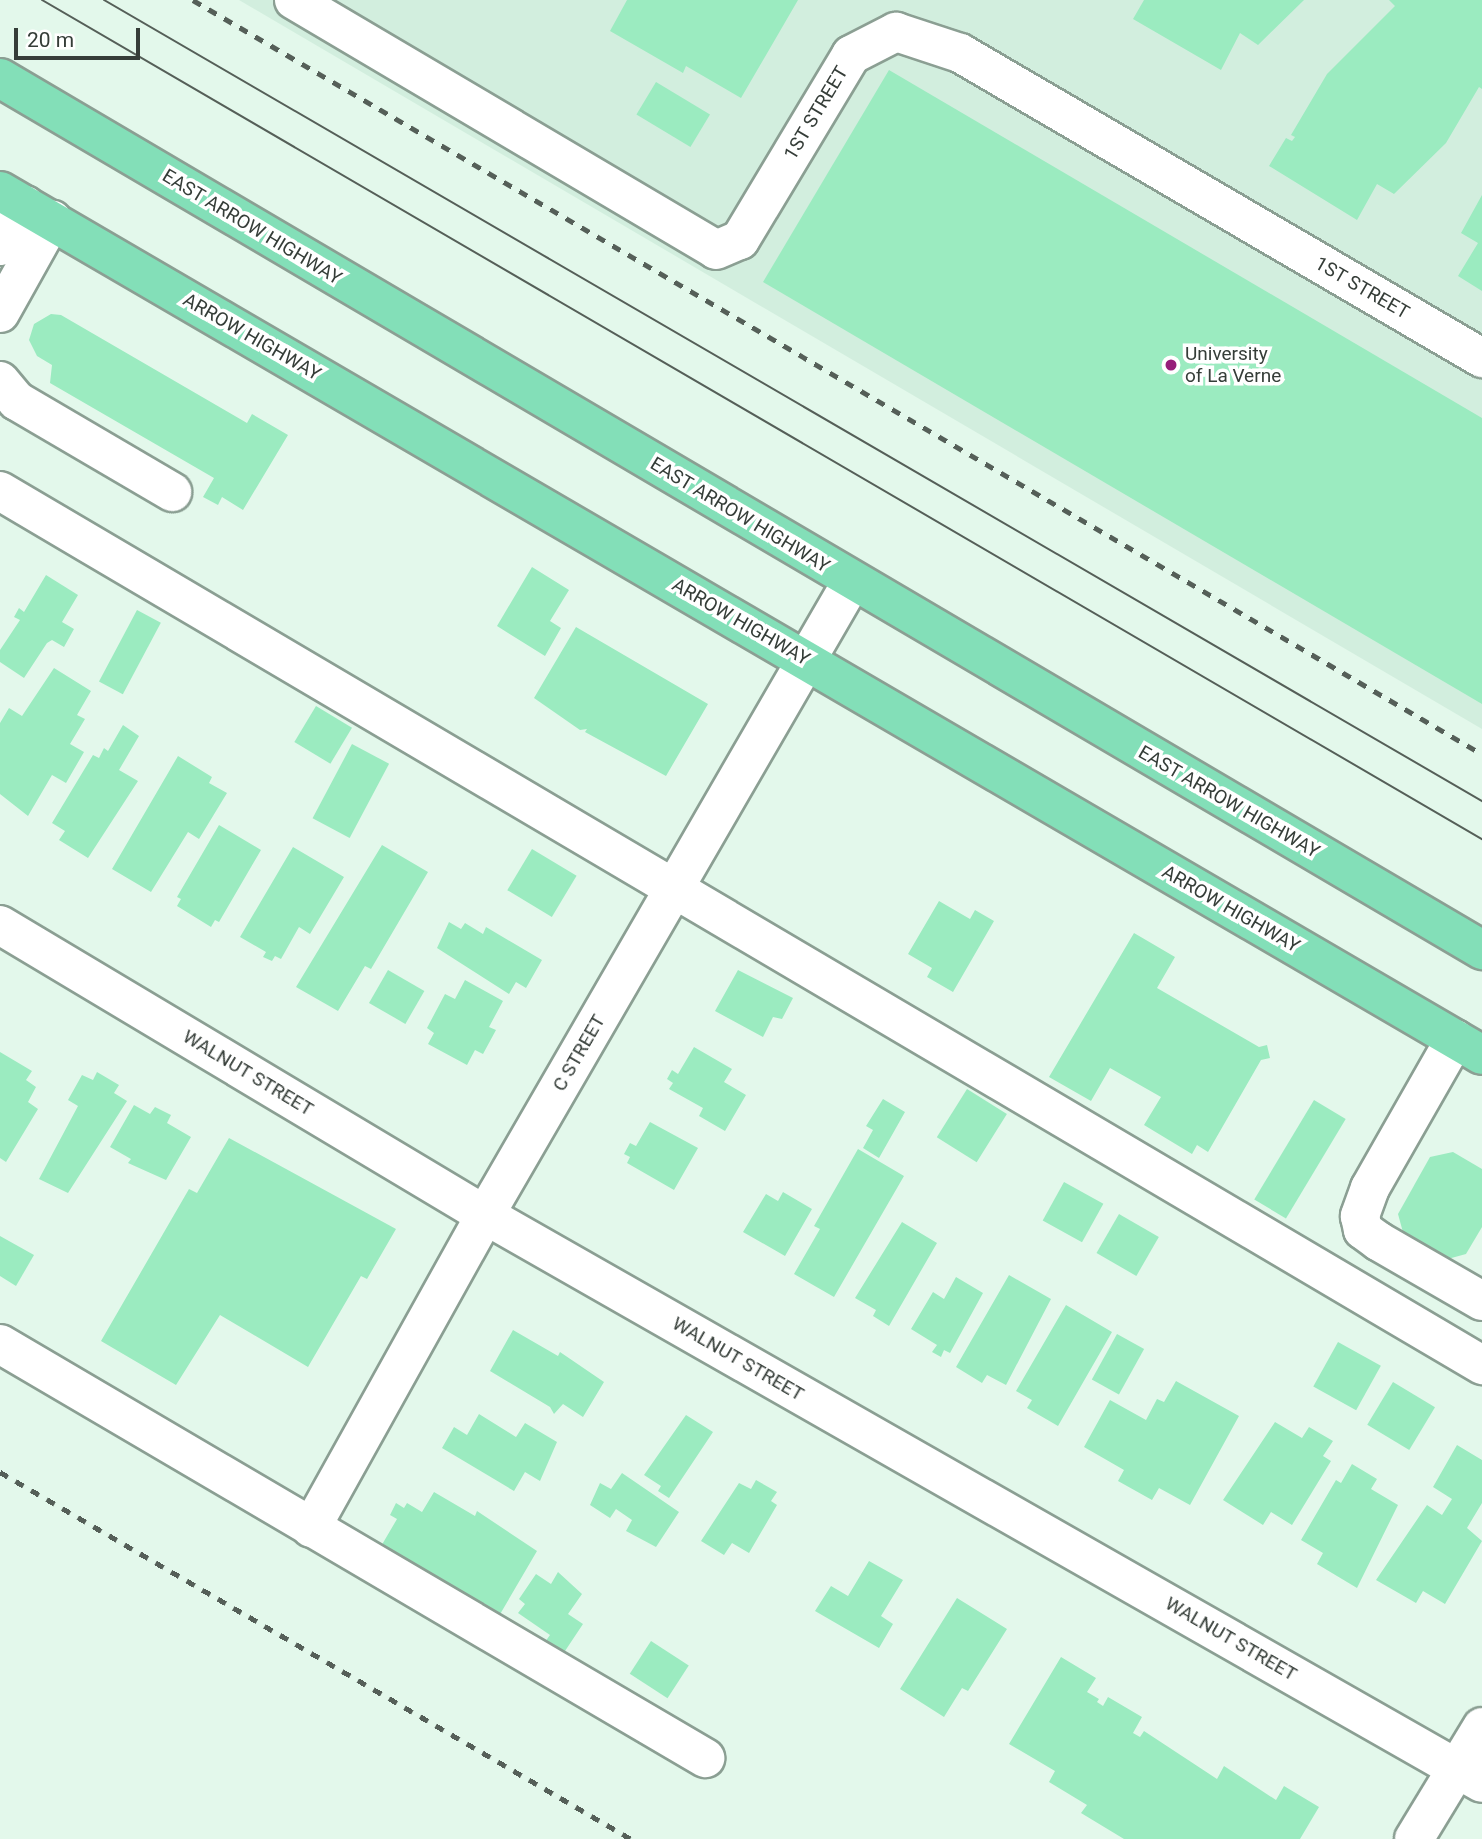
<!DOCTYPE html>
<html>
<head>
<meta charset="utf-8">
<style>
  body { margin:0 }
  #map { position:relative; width:1482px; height:1839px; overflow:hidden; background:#e3f8eb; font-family:Roboto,sans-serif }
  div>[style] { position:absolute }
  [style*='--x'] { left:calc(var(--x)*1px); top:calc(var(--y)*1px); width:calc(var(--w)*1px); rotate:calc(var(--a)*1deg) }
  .built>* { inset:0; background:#d2eede }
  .building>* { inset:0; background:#9bebc0; transform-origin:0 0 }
  .roads { filter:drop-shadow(2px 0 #8b9f93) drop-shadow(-2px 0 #8b9f93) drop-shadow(0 2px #8b9f93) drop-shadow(0 -2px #8b9f93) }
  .minor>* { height:38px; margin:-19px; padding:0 19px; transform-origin:19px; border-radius:19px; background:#fff }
  .major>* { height:38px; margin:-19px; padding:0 19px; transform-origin:19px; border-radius:19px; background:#83dfb8 }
  .tram>* { height:2px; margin:-1px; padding:0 1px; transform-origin:1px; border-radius:1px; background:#555f58 }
  .rail>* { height:5px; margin-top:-2.5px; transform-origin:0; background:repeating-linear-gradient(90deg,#555f58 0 9px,transparent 0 18px) }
  .dots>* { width:19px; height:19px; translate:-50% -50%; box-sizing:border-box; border:4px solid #fff; border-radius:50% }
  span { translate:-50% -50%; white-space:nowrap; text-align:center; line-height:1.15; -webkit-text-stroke:7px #fff; paint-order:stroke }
  .street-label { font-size:19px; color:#353d38 }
  .poi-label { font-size:19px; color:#353d38 }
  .left { translate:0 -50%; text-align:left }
  .scale { position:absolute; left:14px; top:28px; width:126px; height:32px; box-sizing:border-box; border:4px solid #353d38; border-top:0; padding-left:9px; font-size:21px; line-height:24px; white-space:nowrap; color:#353d38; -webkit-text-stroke:5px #fff; paint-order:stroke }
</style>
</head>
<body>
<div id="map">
  <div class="built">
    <div style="clip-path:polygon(239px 0,1482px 0,1482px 729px)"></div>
  </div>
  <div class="building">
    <div style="clip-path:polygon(627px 0,798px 0,741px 98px,686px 66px,683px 73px,610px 31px)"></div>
    <div style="clip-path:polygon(1144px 0,1304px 0,1258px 45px,1240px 33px,1221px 70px,1133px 19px)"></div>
    <div style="clip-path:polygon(1389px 0,1482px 0,1482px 89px,1479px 87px,1446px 143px,1394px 194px,1377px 184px,1357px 220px,1269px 166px,1286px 138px,1292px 141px,1295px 137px,1291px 135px,1327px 74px,1395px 6px)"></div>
    <div style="clip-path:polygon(889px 70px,1482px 418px,1482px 704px,763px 282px)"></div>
    <div style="left:656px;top:82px;width:63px;height:38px;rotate:31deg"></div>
    <div style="clip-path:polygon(1482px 195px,1482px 291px,1458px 276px,1478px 243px,1461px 233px)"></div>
    <div style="clip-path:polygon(51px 314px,61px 315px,247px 423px,252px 414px,288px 435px,243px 510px,222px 497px,218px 505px,203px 497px,214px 478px,50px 383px,52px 365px,37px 356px,29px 340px,34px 324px)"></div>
    <div style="clip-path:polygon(532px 567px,569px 590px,550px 621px,561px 628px,545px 656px,497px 626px)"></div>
    <div style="clip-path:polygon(46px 575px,78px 595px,62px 622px,74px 629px,64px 647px,52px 640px,47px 643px,24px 678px,0 662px,0 650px,20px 620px,14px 617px,19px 608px,24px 612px)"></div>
    <div style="left:137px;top:610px;width:27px;height:81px;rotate:28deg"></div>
    <div style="clip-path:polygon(576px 627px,708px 704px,666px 776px,585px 732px,587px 729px,580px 730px,534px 698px)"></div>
    <div style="clip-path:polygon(54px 668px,91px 691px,77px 715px,85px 719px,70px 744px,84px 752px,66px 783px,52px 775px,28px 816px,0 794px,0 723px,9px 708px,22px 716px)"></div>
    <div style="left:316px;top:706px;width:42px;height:42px;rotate:31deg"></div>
    <div style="clip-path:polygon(123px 725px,139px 736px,119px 770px,138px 781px,88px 858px,59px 840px,65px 831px,52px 823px,93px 755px,99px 758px,104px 748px,108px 751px)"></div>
    <div style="left:352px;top:744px;width:42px;height:84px;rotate:28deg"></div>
    <div style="clip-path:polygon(178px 756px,212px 777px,209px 783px,227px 793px,199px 839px,188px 832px,151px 892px,112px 869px)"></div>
    <div style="clip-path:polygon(219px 825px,261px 850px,219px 922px,215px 920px,211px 927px,177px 906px,181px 899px,177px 897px)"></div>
    <div style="clip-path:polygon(382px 845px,428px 872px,371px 969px,365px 966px,338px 1011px,296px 987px)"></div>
    <div style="clip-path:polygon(293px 847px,344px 877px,310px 934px,299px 927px,281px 959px,275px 956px,272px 961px,263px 957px,266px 952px,240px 937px)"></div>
    <div style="left:532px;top:849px;width:52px;height:48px;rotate:31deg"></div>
    <div style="clip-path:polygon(939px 901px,970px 919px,975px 910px,994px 921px,953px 992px,927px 977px,932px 968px,908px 954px)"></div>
    <div style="clip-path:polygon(449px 922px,461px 929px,465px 923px,483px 934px,486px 927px,542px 960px,526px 988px,516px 982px,509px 994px,437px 948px)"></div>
    <div style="clip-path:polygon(1134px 933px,1175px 957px,1157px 988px,1259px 1047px,1267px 1045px,1270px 1058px,1261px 1060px,1208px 1152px,1197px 1145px,1192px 1154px,1144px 1125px,1161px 1097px,1110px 1068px,1091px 1101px,1049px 1077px)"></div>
    <div style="left:388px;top:970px;width:42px;height:38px;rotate:30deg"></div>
    <div style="clip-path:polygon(738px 970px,793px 998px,782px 1019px,773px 1017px,763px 1037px,715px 1011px)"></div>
    <div style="clip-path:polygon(465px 980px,503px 1001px,489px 1027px,496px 1030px,483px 1054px,475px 1050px,467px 1065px,428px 1044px,434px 1033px,427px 1028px,445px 994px,455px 999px)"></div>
    <div style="clip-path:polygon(694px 1047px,732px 1069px,724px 1082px,746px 1095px,725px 1131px,699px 1116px,703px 1108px,669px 1089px,673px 1083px,667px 1079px,672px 1070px,678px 1074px)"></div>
    <div style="clip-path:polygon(0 1052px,32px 1071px,26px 1080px,36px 1087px,28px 1102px,38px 1109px,6px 1162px,0 1158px)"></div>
    <div style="clip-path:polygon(97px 1072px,119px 1085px,114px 1093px,127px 1101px,68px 1193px,39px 1179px,78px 1106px,68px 1100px,82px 1075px,93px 1080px)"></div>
    <div style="left:967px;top:1089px;width:47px;height:57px;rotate:32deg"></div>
    <div style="clip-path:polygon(883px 1099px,905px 1112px,879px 1158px,863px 1148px,873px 1130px,866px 1126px)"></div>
    <div style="left:1314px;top:1100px;width:37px;height:116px;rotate:31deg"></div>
    <div style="clip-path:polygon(134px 1105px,150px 1114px,155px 1107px,171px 1115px,167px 1123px,191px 1137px,166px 1180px,128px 1163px,131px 1159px,110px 1147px)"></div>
    <div style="clip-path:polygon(650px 1122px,698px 1148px,674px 1190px,627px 1163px,630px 1157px,624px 1154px,630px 1143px,636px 1146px)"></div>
    <div style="clip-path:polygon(229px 1138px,396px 1229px,367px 1279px,361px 1276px,308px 1367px,220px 1315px,176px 1385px,101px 1341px,189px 1189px,197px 1193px)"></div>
    <div style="clip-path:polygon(858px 1149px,904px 1176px,834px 1297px,794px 1274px,820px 1229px,814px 1226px)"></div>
    <div style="clip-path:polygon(1453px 1152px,1482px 1169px,1482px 1227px,1466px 1254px,1444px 1260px,1404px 1236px,1398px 1214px,1430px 1157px)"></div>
    <div style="left:1064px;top:1182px;width:45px;height:44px;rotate:29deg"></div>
    <div style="clip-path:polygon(783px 1192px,812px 1209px,785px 1256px,743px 1232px,766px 1194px,778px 1201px)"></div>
    <div style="left:1119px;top:1214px;width:46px;height:45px;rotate:30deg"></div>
    <div style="clip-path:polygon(902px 1222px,937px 1243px,889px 1326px,873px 1316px,876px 1310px,855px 1298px)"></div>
    <div style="clip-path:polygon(0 1236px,34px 1255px,16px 1286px,0 1276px)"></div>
    <div style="clip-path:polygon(1009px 1275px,1051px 1299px,1006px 1385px,987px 1375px,982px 1383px,956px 1367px)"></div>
    <div style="clip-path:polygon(956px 1277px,983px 1293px,950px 1353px,944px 1350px,941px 1357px,932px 1352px,937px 1345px,911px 1329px,933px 1292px,944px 1299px)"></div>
    <div style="clip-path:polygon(1066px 1305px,1112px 1332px,1058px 1426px,1027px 1408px,1032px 1400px,1016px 1391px)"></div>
    <div style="clip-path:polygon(513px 1330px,558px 1356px,560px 1352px,604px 1382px,583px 1417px,563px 1404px,554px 1414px,550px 1407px,490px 1371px)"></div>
    <div style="left:1117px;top:1334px;width:31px;height:52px;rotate:29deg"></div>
    <div style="left:1338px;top:1342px;width:49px;height:51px;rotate:29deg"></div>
    <div style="clip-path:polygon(1176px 1381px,1239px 1416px,1190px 1505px,1159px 1488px,1152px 1500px,1118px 1481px,1124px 1470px,1084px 1447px,1110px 1400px,1146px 1420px,1157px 1399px,1164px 1402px)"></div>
    <div style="left:1393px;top:1382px;width:49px;height:50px;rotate:31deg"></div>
    <div style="clip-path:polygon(479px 1414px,516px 1437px,525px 1423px,557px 1442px,540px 1481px,525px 1472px,514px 1491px,442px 1448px,454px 1427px,467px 1435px)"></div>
    <div style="clip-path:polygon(686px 1415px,713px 1432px,669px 1498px,658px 1491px,661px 1486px,644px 1475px)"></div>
    <div style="clip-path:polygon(1275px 1422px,1302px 1438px,1309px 1427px,1333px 1441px,1323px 1456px,1331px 1461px,1292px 1525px,1271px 1512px,1263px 1525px,1223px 1500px)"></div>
    <div style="clip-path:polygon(1457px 1445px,1482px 1460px,1482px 1503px,1467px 1528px,1482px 1541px,1445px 1604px,1423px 1591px,1416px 1603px,1376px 1580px,1427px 1505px,1442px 1515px,1452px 1499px,1433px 1487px)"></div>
    <div style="clip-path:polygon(1352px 1464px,1377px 1479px,1371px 1489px,1398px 1505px,1357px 1588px,1317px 1564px,1323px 1553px,1301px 1540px,1336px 1480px,1341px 1483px)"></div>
    <div style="clip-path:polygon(622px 1473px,679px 1512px,656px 1547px,626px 1531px,632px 1520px,616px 1509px,610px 1518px,590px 1505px,600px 1483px,611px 1489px)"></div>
    <div style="clip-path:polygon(756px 1480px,777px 1492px,771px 1501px,777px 1505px,749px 1553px,732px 1543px,724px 1555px,701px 1541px,739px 1483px,751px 1489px)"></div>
    <div style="clip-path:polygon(434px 1492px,475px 1516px,477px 1511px,537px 1551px,499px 1616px,380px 1548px,397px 1519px,390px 1515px,396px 1503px,404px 1508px,407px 1503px,422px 1512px)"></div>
    <div style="clip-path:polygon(869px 1561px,903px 1580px,881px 1616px,893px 1624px,879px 1648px,815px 1611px,831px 1586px,848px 1596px)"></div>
    <div style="clip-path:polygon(558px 1572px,582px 1594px,568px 1614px,583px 1624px,563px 1654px,545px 1642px,550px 1635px,518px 1613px,525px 1604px,519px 1599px,536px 1574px,551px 1584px)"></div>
    <div style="clip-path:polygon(957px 1598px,1007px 1629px,968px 1691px,962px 1688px,944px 1717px,900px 1689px)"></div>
    <div style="left:651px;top:1641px;width:45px;height:39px;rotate:33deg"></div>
    <div style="clip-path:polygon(1061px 1657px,1096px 1678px,1087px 1692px,1099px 1699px,1097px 1702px,1103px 1706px,1108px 1697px,1142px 1717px,1133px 1733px,1140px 1737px,1144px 1731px,1217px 1779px,1224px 1766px,1276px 1800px,1284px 1786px,1319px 1807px,1300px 1839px,1124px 1839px,1081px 1813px,1087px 1805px,1049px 1782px,1055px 1771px,1009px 1744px)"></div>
  </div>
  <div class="roads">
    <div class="minor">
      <div style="--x:294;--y:0;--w:490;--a:30.6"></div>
      <div style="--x:716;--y:250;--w:26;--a:-23"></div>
      <div style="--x:740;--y:240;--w:216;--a:-59"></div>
      <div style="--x:851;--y:55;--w:51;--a:-27.1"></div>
      <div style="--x:896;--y:32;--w:67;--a:18.2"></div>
      <div style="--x:960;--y:53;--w:605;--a:30.3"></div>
      <div style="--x:0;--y:246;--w:48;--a:-58.6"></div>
      <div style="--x:0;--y:313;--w:107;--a:-60.8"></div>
      <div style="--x:0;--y:381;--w:26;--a:50"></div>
      <div style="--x:17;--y:401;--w:180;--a:30.4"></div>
      <div style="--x:0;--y:491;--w:1721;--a:30.53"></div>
      <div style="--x:0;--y:925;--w:565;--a:30.88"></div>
      <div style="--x:485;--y:1215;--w:1147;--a:29.67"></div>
      <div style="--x:1455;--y:1039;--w:172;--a:119.7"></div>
      <div style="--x:1370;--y:1188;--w:30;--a:110"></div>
      <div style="--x:1360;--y:1216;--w:14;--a:78"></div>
      <div style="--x:1363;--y:1230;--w:19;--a:36"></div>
      <div style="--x:1378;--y:1241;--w:120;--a:30"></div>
      <div style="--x:0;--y:1344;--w:818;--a:30.42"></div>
      <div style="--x:311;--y:1528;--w:358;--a:-60.9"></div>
      <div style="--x:485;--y:1215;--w:733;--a:-59.93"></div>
      <div style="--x:1414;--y:1839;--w:131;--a:-58.7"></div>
    </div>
    <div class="major">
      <div style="--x:0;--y:78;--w:1720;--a:30.47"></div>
      <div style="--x:0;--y:191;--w:1715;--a:30.24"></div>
    </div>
  </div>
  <div class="tram">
    <div style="--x:42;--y:0;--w:1667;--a:30.23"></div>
    <div style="--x:104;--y:0;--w:1594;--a:30.17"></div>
  </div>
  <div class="rail">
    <div style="--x:193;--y:0;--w:1493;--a:30.33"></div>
    <div style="--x:0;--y:1472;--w:730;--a:30.18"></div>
  </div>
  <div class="dots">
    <div style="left:1171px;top:365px;background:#961e7a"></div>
  </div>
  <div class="street-label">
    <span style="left:816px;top:113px;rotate:-59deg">1ST STREET</span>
    <span style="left:252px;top:227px;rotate:31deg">EAST ARROW HIGHWAY</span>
    <span style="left:1362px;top:288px;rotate:30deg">1ST STREET</span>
    <span style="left:252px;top:337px;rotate:30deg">ARROW HIGHWAY</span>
    <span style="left:740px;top:515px;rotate:31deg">EAST ARROW HIGHWAY</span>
    <span style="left:741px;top:622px;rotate:30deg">ARROW HIGHWAY</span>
    <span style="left:1229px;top:802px;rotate:30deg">EAST ARROW HIGHWAY</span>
    <span style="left:1231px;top:909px;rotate:30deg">ARROW HIGHWAY</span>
    <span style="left:579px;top:1053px;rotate:-60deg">C STREET</span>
    <span style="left:248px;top:1073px;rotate:31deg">WALNUT STREET</span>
    <span style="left:738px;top:1359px;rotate:30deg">WALNUT STREET</span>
    <span style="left:1231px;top:1639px;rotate:30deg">WALNUT STREET</span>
  </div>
  <div class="poi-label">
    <span class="left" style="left:1185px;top:365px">University<br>of La Verne</span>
  </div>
  <div class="scale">20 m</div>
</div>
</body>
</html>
